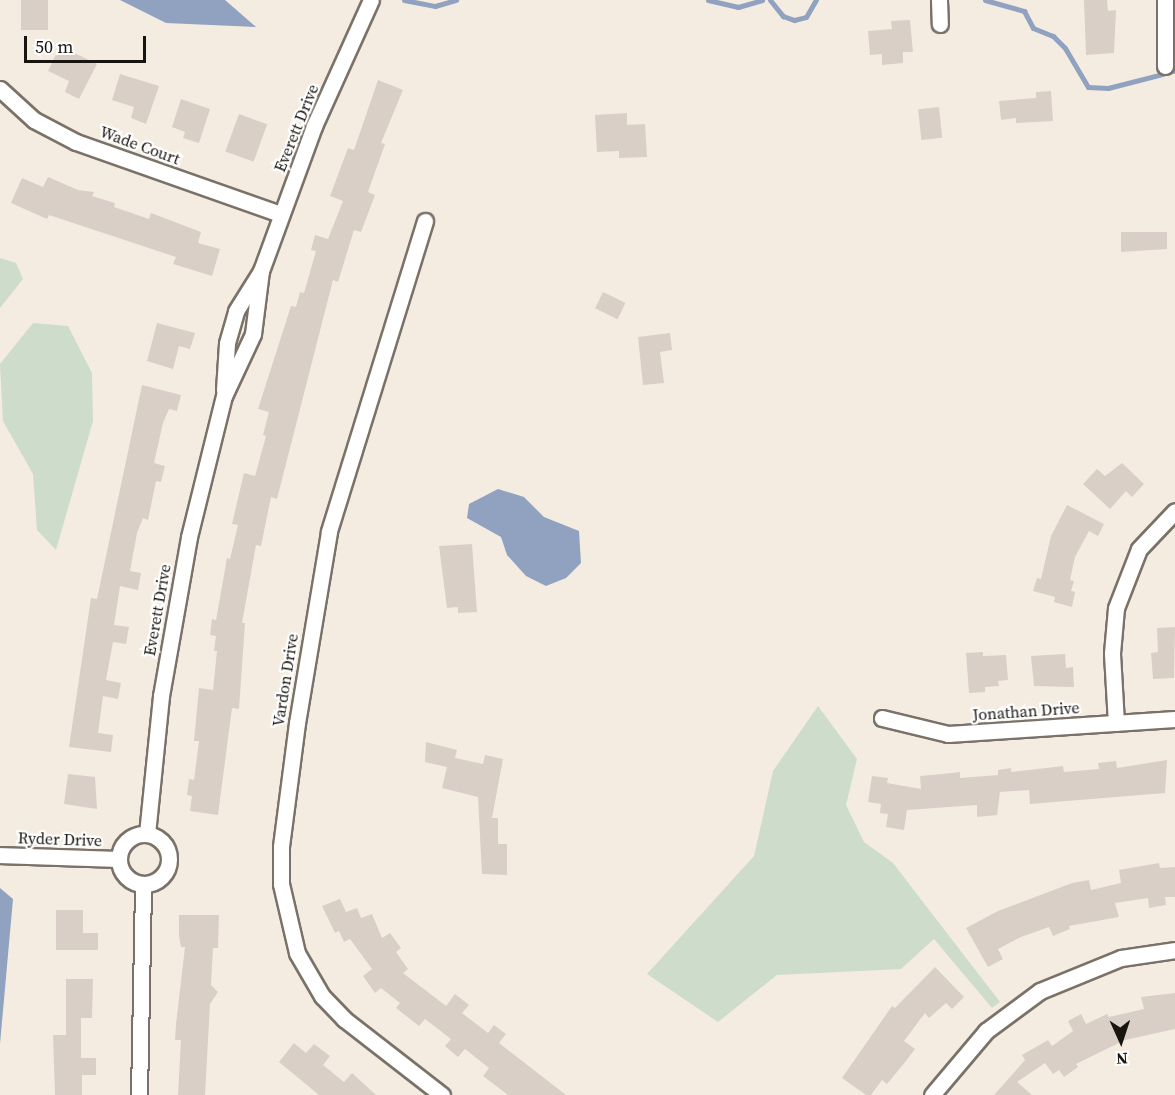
<!DOCTYPE html>
<html>
<head>
<meta charset="utf-8">
<style>
  body { margin:0 }
  #map { position:relative; width:1175px; height:1095px; overflow:hidden; background:#f5ece1; font-family:"Source Serif 4",serif }
  div>[style] { position:absolute }
  [style*='--x'] { left:calc(var(--x)*1px); top:calc(var(--y)*1px); width:calc(var(--w)*1px); rotate:calc(var(--a)*1deg) }
  .green>* { inset:0; background:#cddccb }
  .water>* { inset:0; background:#90a2c0 }
  .stream>* { height:5px; margin:-2.5px; padding:0 2.5px; transform-origin:2.5px; border-radius:2.5px; background:#90a2c0 }
  .building>* { inset:0; background:#dacfc6; transform-origin:0 0 }
  .roads { filter:drop-shadow(2px 0 #7a7269) drop-shadow(-2px 0 #7a7269) drop-shadow(0 2px #7a7269) drop-shadow(0 -2px #7a7269) }
  .street>* { height:15px; margin:-7.5px; padding:0 7.5px; transform-origin:7.5px; border-radius:7.5px; background:#fff }
  .street>.ring { margin:-7.5px; padding:0; box-sizing:content-box; background:none; border:15px solid #fff; border-radius:50% }
  span { translate:-50% -50%; white-space:nowrap; text-align:center; line-height:1.15; -webkit-text-stroke:4.5px #fff; paint-order:stroke }
  .street-label { font-size:16px; color:#181511 }
  .north { position:absolute; left:1091px; top:1011px; width:60px; height:60px; -webkit-text-stroke:4px #fff; paint-order:stroke; rotate:177deg; font-size:16px; font-weight:700; line-height:24px; text-align:center; color:#181511 }
  .north::after { content:''; display:block; margin:auto; width:21px; height:27px; background:#181511; clip-path:polygon(50% 0,100% 100%,50% 72%,0 100%) }
  .scale { position:absolute; left:24px; top:36px; width:122px; height:27px; box-sizing:border-box; border:3px solid #181511; border-top:0; padding-left:8px; font-size:18px; line-height:21px; white-space:nowrap; color:#181511; -webkit-text-stroke:4px #fff; paint-order:stroke }
</style>
</head>
<body>
<div id="map">
  <div class="green">
    <div style="clip-path:polygon(0 258px,16px 263px,23px 279px,0 308px)"></div>
    <div style="clip-path:polygon(33px 323px,68px 326px,92px 373px,93px 421px,56px 550px,37px 530px,33px 474px,3px 421px,0 364px)"></div>
    <div style="clip-path:polygon(818px 706px,857px 759px,846px 805px,864px 842px,893px 863px,1000px 1002px,992px 1008px,934px 939px,901px 969px,777px 975px,718px 1022px,647px 974px,754px 856px,773px 771px)"></div>
  </div>
  <div class="water">
    <div style="clip-path:polygon(120px 0,225px 0,256px 27px,166px 23px)"></div>
    <div style="clip-path:polygon(498px 489px,524px 497px,544px 517px,579px 531px,581px 563px,566px 578px,546px 586px,526px 576px,507px 555px,501px 537px,467px 518px,469px 504px)"></div>
    <div style="clip-path:polygon(0 888px,13px 899px,0 1044px)"></div>
  </div>
  <div class="stream">
    <div style="--x:404;--y:0;--w:32;--a:11"></div>
    <div style="--x:435;--y:6;--w:22;--a:-16"></div>
    <div style="--x:708;--y:0;--w:31;--a:13"></div>
    <div style="--x:738;--y:7;--w:25;--a:-16"></div>
    <div style="--x:770;--y:0;--w:21;--a:51"></div>
    <div style="--x:783;--y:16;--w:12;--a:20"></div>
    <div style="--x:794;--y:20;--w:12;--a:-14"></div>
    <div style="--x:806;--y:17;--w:20;--a:-60"></div>
    <div style="--x:985;--y:0;--w:41;--a:15.8"></div>
    <div style="--x:1024;--y:11;--w:19;--a:62"></div>
    <div style="--x:1033;--y:28;--w:22;--a:22"></div>
    <div style="--x:1053;--y:36;--w:17;--a:45"></div>
    <div style="--x:1065;--y:48;--w:45;--a:59.5"></div>
    <div style="--x:1088;--y:87;--w:20;--a:3"></div>
    <div style="--x:1108;--y:88;--w:57;--a:-14.3"></div>
    <div style="--x:1174;--y:71;--w:1;--a:0"></div>
  </div>
  <div class="building">
    <div style="left:21px;top:0;width:27px;height:30px"></div>
    <div style="clip-path:polygon(1084px 0,1107px 0,1108px 11px,1116px 10px,1114px 53px,1086px 55px)"></div>
    <div style="clip-path:polygon(910px 20px,913px 52px,903px 52px,903px 63px,882px 65px,882px 54px,870px 55px,868px 31px,892px 29px,891px 21px)"></div>
    <div style="clip-path:polygon(60px 46px,97px 64px,79px 99px,65px 92px,69px 81px,48px 71px)"></div>
    <div style="clip-path:polygon(120px 74px,159px 86px,146px 124px,131px 118px,134px 107px,112px 100px)"></div>
    <div style="clip-path:polygon(378px 80px,403px 90px,381px 143px,385px 144px,368px 192px,375px 195px,361px 232px,354px 230px,338px 282px,333px 280px,277px 499px,271px 497px,261px 546px,256px 545px,242px 623px,245px 623px,239px 709px,232px 708px,218px 815px,190px 811px,192px 796px,187px 795px,189px 779px,194px 780px,199px 741px,194px 741px,199px 688px,213px 690px,217px 651px,214px 651px,216px 636px,210px 635px,212px 619px,216px 620px,227px 558px,230px 559px,238px 525px,232px 524px,244px 473px,255px 476px,266px 436px,263px 435px,269px 412px,258px 409px,291px 306px,296px 307px,300px 292px,304px 293px,316px 251px,311px 250px,315px 235px,328px 239px,343px 201px,330px 196px,348px 148px,354px 150px)"></div>
    <div style="clip-path:polygon(1051px 91px,1053px 121px,1016px 123px,1016px 118px,1001px 120px,999px 101px,1036px 98px,1036px 92px)"></div>
    <div style="clip-path:polygon(181px 99px,210px 109px,199px 143px,183px 138px,185px 132px,172px 127px)"></div>
    <div style="left:939px;top:107px;width:31px;height:21px;rotate:84deg"></div>
    <div style="clip-path:polygon(627px 113px,627px 125px,645px 124px,647px 157px,619px 158px,619px 151px,597px 152px,595px 115px)"></div>
    <div style="left:239px;top:114px;width:30px;height:40px;rotate:20deg"></div>
    <div style="clip-path:polygon(48px 177px,78px 190px,94px 192px,92px 196px,115px 203px,114px 207px,149px 219px,151px 213px,201px 232px,198px 243px,220px 249px,212px 276px,173px 264px,176px 257px,49px 215px,47px 219px,11px 203px,22px 178px,43px 187px)"></div>
    <div style="clip-path:polygon(1121px 232px,1167px 232px,1167px 249px,1121px 252px)"></div>
    <div style="left:603px;top:292px;width:25px;height:18px;rotate:26deg"></div>
    <div style="clip-path:polygon(157px 323px,195px 333px,190px 349px,179px 346px,173px 369px,147px 361px)"></div>
    <div style="clip-path:polygon(670px 333px,672px 350px,660px 352px,664px 383px,643px 385px,638px 337px)"></div>
    <div style="clip-path:polygon(142px 385px,181px 395px,177px 411px,169px 409px,163px 423px,154px 463px,165px 466px,161px 482px,156px 481px,148px 520px,143px 518px,137px 533px,130px 571px,141px 573px,138px 590px,120px 586px,114px 625px,129px 627px,126px 644px,113px 642px,106px 680px,121px 683px,118px 699px,103px 696px,98px 733px,113px 735px,111px 752px,69px 747px,91px 598px,97px 599px)"></div>
    <div style="clip-path:polygon(1122px 463px,1144px 484px,1132px 497px,1126px 491px,1110px 509px,1083px 484px,1097px 469px,1105px 476px)"></div>
    <div style="clip-path:polygon(1067px 505px,1104px 524px,1098px 536px,1089px 531px,1075px 557px,1070px 580px,1074px 581px,1071px 591px,1075px 592px,1072px 607px,1054px 602px,1055px 597px,1033px 591px,1037px 578px,1041px 579px,1051px 536px)"></div>
    <div style="clip-path:polygon(472px 544px,477px 612px,458px 613px,458px 607px,447px 608px,439px 546px)"></div>
    <div style="clip-path:polygon(1175px 627px,1174px 678px,1153px 679px,1151px 653px,1158px 652px,1157px 628px)"></div>
    <div style="clip-path:polygon(983px 652px,983px 656px,1006px 655px,1008px 680px,998px 681px,999px 686px,985px 687px,985px 692px,969px 693px,966px 653px)"></div>
    <div style="clip-path:polygon(1065px 654px,1066px 668px,1073px 667px,1074px 687px,1034px 686px,1031px 656px)"></div>
    <div style="clip-path:polygon(426px 742px,457px 750px,455px 758px,483px 764px,485px 755px,503px 759px,492px 818px,498px 818px,498px 844px,507px 844px,507px 875px,482px 874px,478px 797px,442px 788px,447px 767px,425px 762px)"></div>
    <div style="clip-path:polygon(1167px 760px,1165px 793px,1030px 804px,1029px 790px,1000px 792px,997px 815px,977px 817px,977px 805px,907px 810px,904px 830px,886px 827px,888px 814px,880px 813px,881px 804px,868px 802px,872px 776px,888px 778px,887px 783px,921px 789px,920px 776px,942px 774px,960px 772px,960px 778px,998px 775px,998px 770px,1011px 768px,1011px 772px,1063px 766px,1064px 772px,1099px 769px,1098px 763px,1116px 761px,1117px 768px)"></div>
    <div style="clip-path:polygon(68px 774px,95px 777px,97px 809px,64px 804px)"></div>
    <div style="clip-path:polygon(1159px 863px,1160px 868px,1175px 867px,1175px 897px,1165px 897px,1166px 905px,1149px 908px,1148px 898px,1115px 903px,1119px 917px,1069px 926px,1070px 929px,1053px 936px,1049px 927px,1021px 937px,998px 949px,1003px 959px,988px 967px,966px 928px,998px 911px,1072px 883px,1089px 880px,1091px 890px,1121px 883px,1119px 870px)"></div>
    <div style="clip-path:polygon(340px 899px,346px 912px,357px 908px,361px 918px,372px 914px,382px 938px,390px 933px,401px 948px,396px 952px,408px 969px,403px 973px,446px 1006px,455px 994px,469px 1005px,462px 1013px,488px 1033px,494px 1025px,506px 1034px,499px 1043px,566px 1095px,508px 1095px,483px 1076px,489px 1068px,465px 1049px,458px 1057px,445px 1046px,451px 1039px,425px 1019px,419px 1026px,396px 1008px,400px 1003px,381px 988px,375px 993px,363px 976px,372px 969px,350px 939px,344px 942px,339px 931px,335px 933px,322px 906px)"></div>
    <div style="clip-path:polygon(56px 910px,83px 910px,83px 933px,98px 933px,98px 950px,56px 950px)"></div>
    <div style="clip-path:polygon(179px 915px,219px 915px,218px 948px,213px 948px,211px 985px,218px 992px,210px 1004px,205px 1095px,178px 1095px,181px 1040px,175px 1040px,176px 1024px,185px 947px,181px 947px,179px 936px)"></div>
    <div style="clip-path:polygon(935px 967px,964px 997px,952px 1009px,946px 1003px,929px 1018px,925px 1013px,904px 1041px,915px 1049px,906px 1061px,887px 1084px,882px 1080px,871px 1095px,866px 1095px,842px 1078px,892px 1006px,895px 1008px)"></div>
    <div style="clip-path:polygon(66px 979px,93px 979px,92px 1018px,81px 1018px,81px 1058px,96px 1058px,96px 1075px,82px 1075px,82px 1095px,55px 1095px,53px 1035px,66px 1035px)"></div>
    <div style="clip-path:polygon(1175px 993px,1175px 1029px,1125px 1040px,1076px 1064px,1078px 1067px,1064px 1077px,1059px 1070px,1053px 1074px,1045px 1063px,1017px 1082px,1032px 1095px,994px 1095px,1025px 1060px,1022px 1055px,1048px 1040px,1052px 1046px,1073px 1031px,1068px 1021px,1081px 1014px,1086px 1024px,1107px 1014px,1109px 1017px,1144px 1009px,1141px 997px)"></div>
    <div style="clip-path:polygon(294px 1043px,306px 1053px,314px 1044px,330px 1056px,323px 1065px,344px 1082px,352px 1073px,376px 1095px,319px 1095px,279px 1062px)"></div>
  </div>
  <div class="roads">
    <div class="street">
      <div style="--x:939;--y:0;--w:24;--a:88"></div>
      <div style="--x:1165;--y:66;--w:66;--a:-90"></div>
      <div style="--x:0;--y:89;--w:46;--a:42.4"></div>
      <div style="--x:34;--y:120;--w:47;--a:27.6"></div>
      <div style="--x:76;--y:142;--w:217;--a:19.4"></div>
      <div style="--x:425;--y:221;--w:325;--a:107.2"></div>
      <div style="--x:329;--y:532;--w:194;--a:99.5"></div>
      <div style="--x:297;--y:723;--w:125;--a:97.4"></div>
      <div style="--x:281;--y:847;--w:37;--a:90"></div>
      <div style="--x:281;--y:884;--w:71;--a:76.9"></div>
      <div style="--x:297;--y:953;--w:50;--a:59.8"></div>
      <div style="--x:322;--y:996;--w:32;--a:46"></div>
      <div style="--x:344;--y:1019;--w:124;--a:37.8"></div>
      <div style="--x:224;--y:390;--w:47;--a:-86.3"></div>
      <div style="--x:227;--y:343;--w:33;--a:-74"></div>
      <div style="--x:236;--y:311;--w:47;--a:-58"></div>
      <div style="--x:261;--y:271;--w:154;--a:-69.9"></div>
      <div style="--x:314;--y:126;--w:138;--a:-65.7"></div>
      <div style="--x:882;--y:718;--w:68;--a:13.6"></div>
      <div style="--x:948;--y:734;--w:227;--a:-3.8"></div>
      <div style="--x:1116;--y:723;--w:70;--a:-93.3"></div>
      <div style="--x:1112;--y:653;--w:45;--a:-84.9"></div>
      <div style="--x:1116;--y:608;--w:63;--a:-68.7"></div>
      <div style="--x:1139;--y:549;--w:52;--a:-46.5"></div>
      <div style="--x:147;--y:834;--w:139;--a:-84.2"></div>
      <div style="--x:161;--y:696;--w:161;--a:-80"></div>
      <div style="--x:189;--y:537;--w:145;--a:-76.1"></div>
      <div style="--x:224;--y:396;--w:68;--a:-64.9"></div>
      <div style="--x:253;--y:334;--w:64;--a:-82.8"></div>
      <div class="ring" style="left:119px;top:834px;width:35px;height:35px"></div>
      <div style="--x:0;--y:855;--w:119;--a:1.9"></div>
      <div style="--x:139;--y:1095;--w:211;--a:-88.9"></div>
      <div style="--x:932;--y:1095;--w:84;--a:-49.8"></div>
      <div style="--x:986;--y:1031;--w:67;--a:-36.5"></div>
      <div style="--x:1040;--y:991;--w:87;--a:-22.2"></div>
      <div style="--x:1121;--y:958;--w:55;--a:-8.4"></div>
    </div>
  </div>
  <div class="street-label">
    <span style="left:296px;top:128px;rotate:-68deg">Everett Drive</span>
    <span style="left:140px;top:145px;rotate:20deg">Wade Court</span>
    <span style="left:157px;top:610px;rotate:-80deg">Everett Drive</span>
    <span style="left:285px;top:680px;rotate:-81deg">Vardon Drive</span>
    <span style="left:1026px;top:711px;rotate:-4deg">Jonathan Drive</span>
    <span style="left:60px;top:839px;rotate:2deg">Ryder Drive</span>
  </div>
  <div class="north">N</div>
  <div class="scale">50 m</div>
</div>
</body>
</html>
